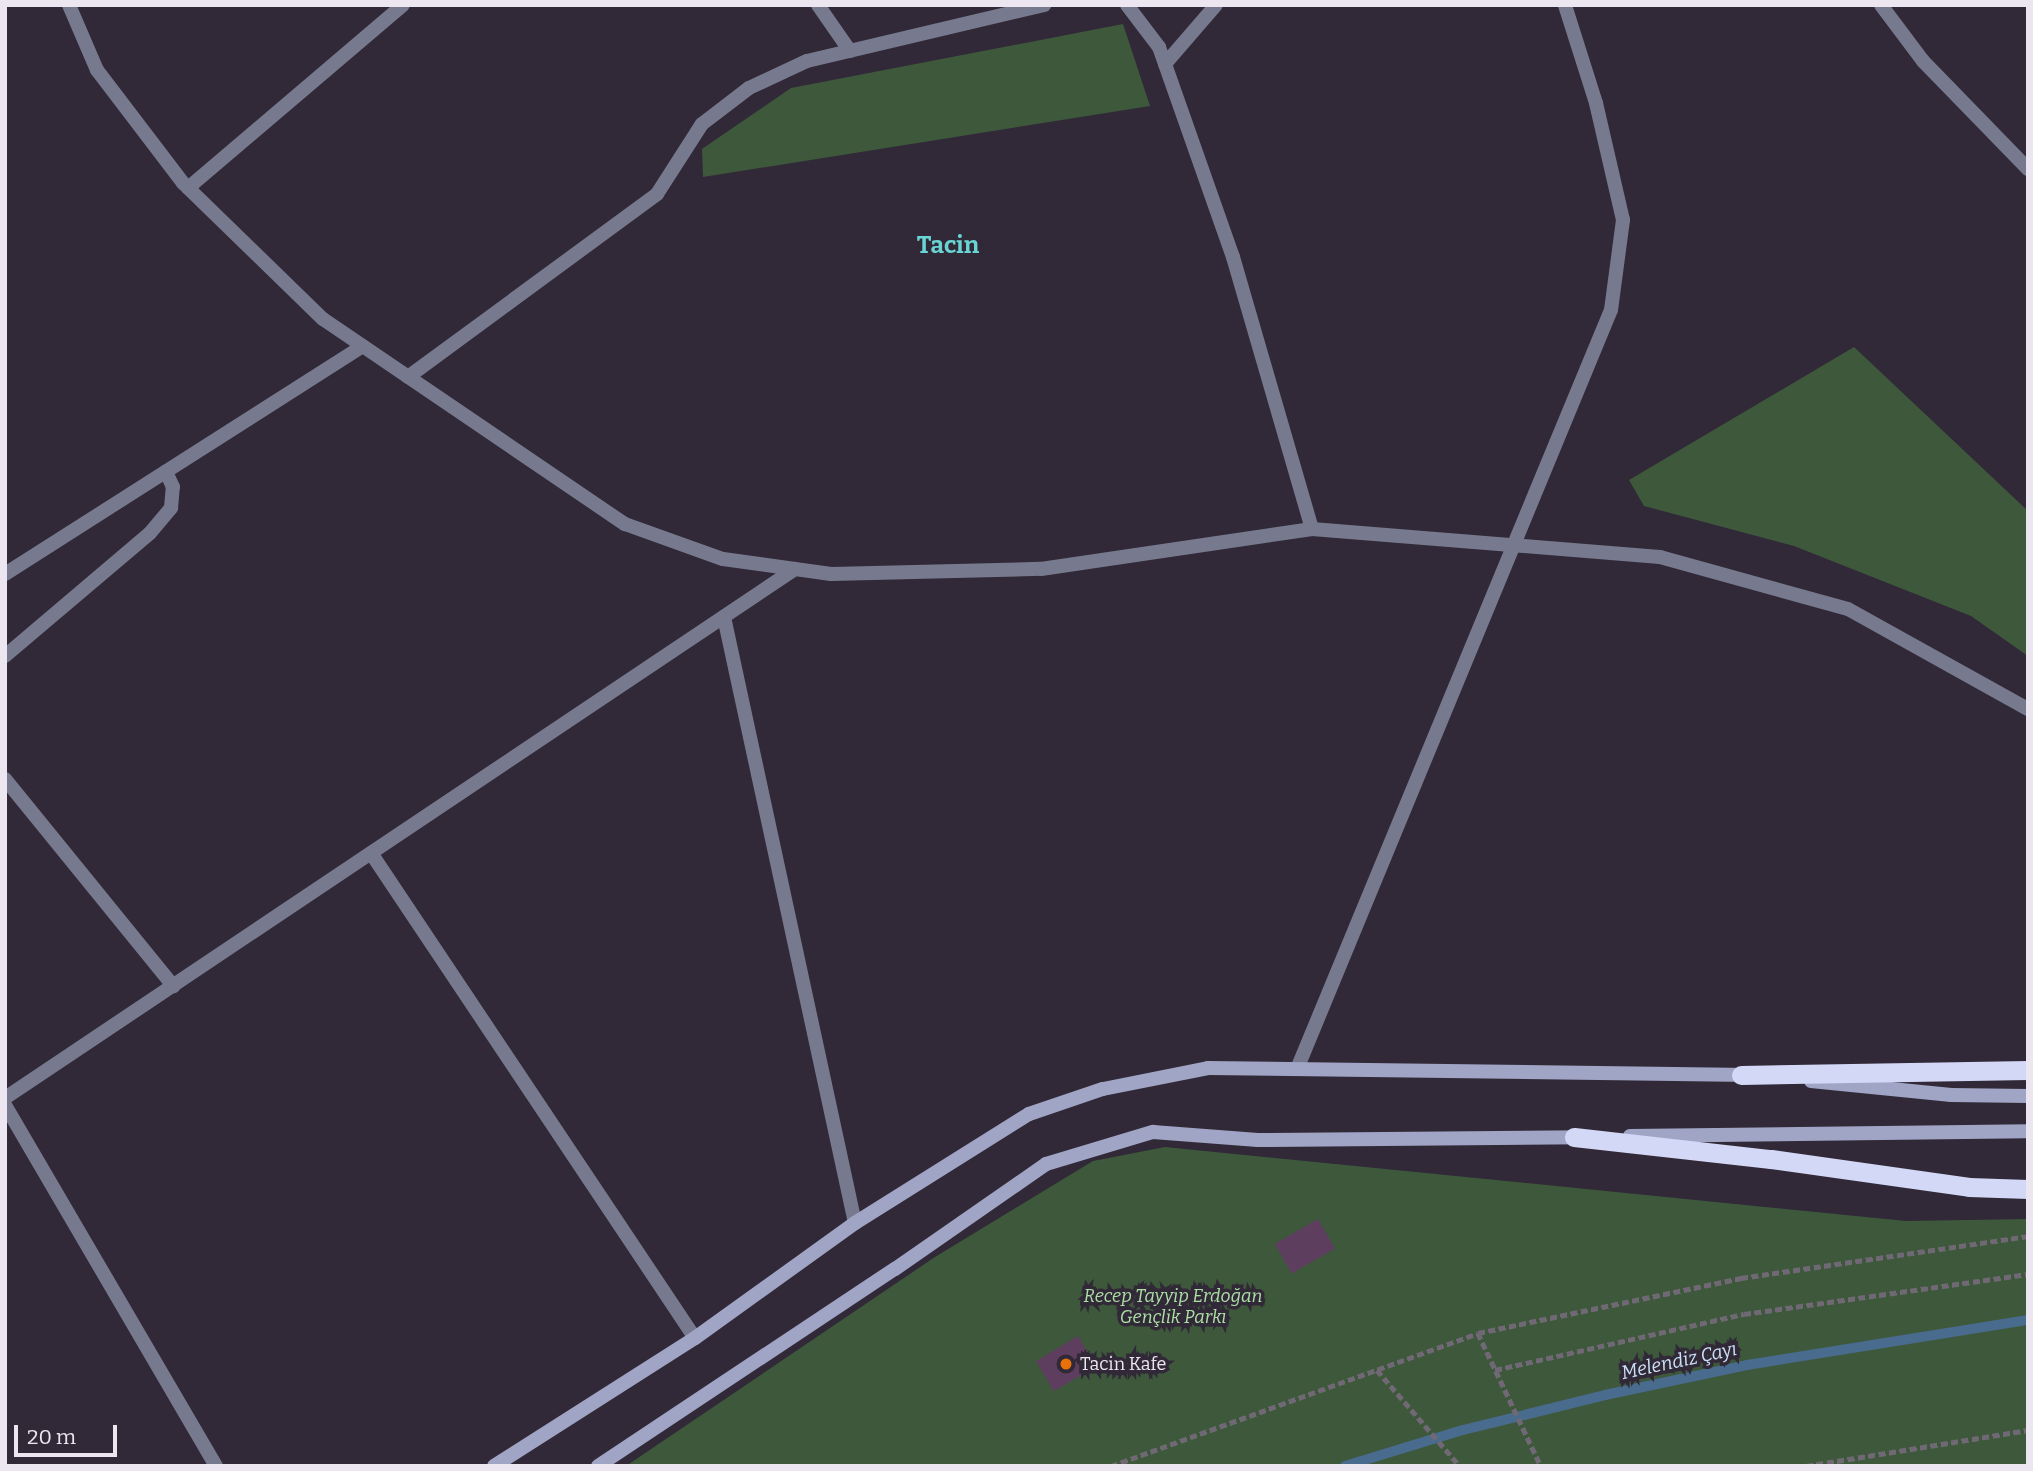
<!DOCTYPE html>
<html>
<head>
<meta charset="utf-8">
<style>
  body { margin:0 }
  #map { position:relative; width:2033px; height:1471px; overflow:hidden; background:#312937; font-family:Bitter,serif }
  div>[style] { position:absolute }
  [style*='--x'] { left:calc(var(--x)*1px); top:calc(var(--y)*1px); width:calc(var(--w)*1px); rotate:calc(var(--a)*1deg) }
  .green>* { inset:0; background:#3e583c }
  .stream>* { height:10px; margin:-5px; padding:0 5px; transform-origin:5px; border-radius:5px; background:#496b8d }
  .building>* { inset:0; background:#5e3e5f; transform-origin:0 0 }
  .path>* { height:4.5px; margin-top:-2.25px; transform-origin:0; background:repeating-linear-gradient(90deg,#706975 0 7px,transparent 0 10.5px) }
  .service>* { height:14px; margin:-7px; padding:0 7px; transform-origin:7px; border-radius:7px; background:#777a8e }
  .minor>* { height:14px; margin:-7px; padding:0 7px; transform-origin:7px; border-radius:7px; background:#777a8e }
  .secondary>* { height:14px; margin:-7px; padding:0 7px; transform-origin:7px; border-radius:7px; background:#a0a5c5 }
  .trunk>* { height:19px; margin:-9.5px; padding:0 9.5px; transform-origin:9.5px; border-radius:9.5px; background:#d2d8f6 }
  .dots>* { width:19px; height:19px; translate:-50% -50%; box-sizing:border-box; border:4px solid #312937; border-radius:50% }
  span { translate:-50% -50%; white-space:nowrap; text-align:center; line-height:1.15; -webkit-text-stroke:7px #312937; paint-order:stroke }
  .park-label { font-size:18px; color:#ace1a5; font-style:italic }
  .poi-label { font-size:18px; color:#ebe6f0 }
  .left { translate:0 -50%; text-align:left }
  .water-label { font-size:19px; color:#cbe0f7; font-style:italic }
  .district-label { font-size:24px; color:#68d4d3; font-weight:700 }
  .frame { position:absolute; inset:0; border:7px solid #ebe6f0; pointer-events:none }
  .scale { position:absolute; left:14px; top:1425px; width:103px; height:32px; box-sizing:border-box; border:4px solid #ebe6f0; border-top:0; padding-left:9px; font-size:21px; line-height:24px; white-space:nowrap; color:#ebe6f0; -webkit-text-stroke:5px #312937; paint-order:stroke }
</style>
</head>
<body>
<div id="map">
  <div class="green">
    <div style="clip-path:polygon(1123px 24px,1150px 106px,703px 177px,702px 149px,791px 88px)"></div>
    <div style="clip-path:polygon(1854px 347px,2028px 511px,2028px 656px,1971px 616px,1794px 546px,1644px 506px,1629px 480px)"></div>
    <div style="clip-path:polygon(1165px 1147px,1906px 1221px,2028px 1219px,2028px 1466px,626px 1466px,935px 1257px,1093px 1161px)"></div>
  </div>
  <div class="stream">
    <div style="--x:1345;--y:1466;--w:123;--a:-17"></div>
    <div style="--x:1463;--y:1430;--w:146;--a:-13.8"></div>
    <div style="--x:1605;--y:1395;--w:145;--a:-11.9"></div>
    <div style="--x:1747;--y:1365;--w:285;--a:-9.1"></div>
  </div>
  <div class="building">
    <div style="left:1318px;top:1219px;width:34px;height:50px;rotate:60deg"></div>
    <div style="left:1078px;top:1336px;width:35px;height:49px;rotate:59deg"></div>
  </div>
  <div class="path">
    <div style="--x:1478;--y:1333;--w:147;--a:64.7"></div>
    <div style="--x:1377;--y:1370;--w:127;--a:49.2"></div>
    <div style="--x:1495;--y:1370;--w:255;--a:-12.7"></div>
    <div style="--x:1744;--y:1314;--w:287;--a:-8"></div>
    <div style="--x:1111;--y:1466;--w:390;--a:-19.9"></div>
    <div style="--x:1478;--y:1333;--w:269;--a:-11.8"></div>
    <div style="--x:1741;--y:1278;--w:290;--a:-8.3"></div>
    <div style="--x:1806;--y:1466;--w:225;--a:-9.2"></div>
  </div>
  <div class="service">
    <div style="--x:1881;--y:5;--w:70;--a:53.1"></div>
    <div style="--x:1923;--y:61;--w:151;--a:45.8"></div>
    <div style="--x:5;--y:656;--w:190;--a:-40.3"></div>
    <div style="--x:150;--y:533;--w:33;--a:-50"></div>
    <div style="--x:171;--y:508;--w:21;--a:-85"></div>
    <div style="--x:173;--y:487;--w:17;--a:-115"></div>
  </div>
  <div class="minor">
    <div style="--x:69;--y:5;--w:71;--a:66.7"></div>
    <div style="--x:97;--y:70;--w:142;--a:52.7"></div>
    <div style="--x:183;--y:183;--w:195;--a:44.2"></div>
    <div style="--x:323;--y:319;--w:365;--a:34.2"></div>
    <div style="--x:625;--y:524;--w:104;--a:19.7"></div>
    <div style="--x:723;--y:559;--w:109;--a:7.9"></div>
    <div style="--x:831;--y:574;--w:210;--a:-1.4"></div>
    <div style="--x:1041;--y:569;--w:274;--a:-8.4"></div>
    <div style="--x:1312;--y:529;--w:349;--a:4.6"></div>
    <div style="--x:1660;--y:557;--w:195;--a:15.5"></div>
    <div style="--x:1848;--y:609;--w:206;--a:29.1"></div>
    <div style="--x:818;--y:5;--w:56;--a:55.2"></div>
    <div style="--x:1127;--y:5;--w:53;--a:52.7"></div>
    <div style="--x:1159;--y:47;--w:223;--a:70.6"></div>
    <div style="--x:1233;--y:257;--w:283;--a:73.8"></div>
    <div style="--x:1165;--y:64;--w:78;--a:-49.2"></div>
    <div style="--x:188;--y:188;--w:282;--a:-40.4"></div>
    <div style="--x:408;--y:377;--w:309;--a:-36.3"></div>
    <div style="--x:657;--y:194;--w:83;--a:-57.3"></div>
    <div style="--x:702;--y:124;--w:59;--a:-37.5"></div>
    <div style="--x:749;--y:88;--w:64;--a:-25"></div>
    <div style="--x:807;--y:61;--w:244;--a:-13.3"></div>
    <div style="--x:5;--y:574;--w:424;--a:-32.5"></div>
    <div style="--x:724;--y:617;--w:620;--a:77.8"></div>
    <div style="--x:5;--y:779;--w:267;--a:50.9"></div>
    <div style="--x:371;--y:853;--w:583;--a:56.26"></div>
    <div style="--x:1297;--y:1069;--w:821;--a:-67.53"></div>
    <div style="--x:1611;--y:310;--w:91;--a:-82.4"></div>
    <div style="--x:1623;--y:220;--w:120;--a:-103"></div>
    <div style="--x:1596;--y:103;--w:103;--a:-107.6"></div>
    <div style="--x:5;--y:1098;--w:951;--a:-33.81"></div>
    <div style="--x:5;--y:1105;--w:418;--a:59.7"></div>
  </div>
  <div class="secondary">
    <div style="--x:1811;--y:1081;--w:141;--a:5.7"></div>
    <div style="--x:1951;--y:1095;--w:77;--a:0.7"></div>
    <div style="--x:1630;--y:1136;--w:398;--a:-0.7"></div>
    <div style="--x:494;--y:1466;--w:238;--a:-32.5"></div>
    <div style="--x:695;--y:1338;--w:197;--a:-35.7"></div>
    <div style="--x:855;--y:1223;--w:205;--a:-32.1"></div>
    <div style="--x:1029;--y:1114;--w:78;--a:-18.7"></div>
    <div style="--x:1103;--y:1089;--w:107;--a:-11.3"></div>
    <div style="--x:1208;--y:1068;--w:541;--a:0.74"></div>
    <div style="--x:598;--y:1466;--w:356;--a:-33.6"></div>
    <div style="--x:895;--y:1269;--w:184;--a:-34.8"></div>
    <div style="--x:1046;--y:1164;--w:112;--a:-16.7"></div>
    <div style="--x:1153;--y:1132;--w:105;--a:4.4"></div>
    <div style="--x:1258;--y:1140;--w:324;--a:-0.5"></div>
  </div>
  <div class="trunk">
    <div style="--x:1741;--y:1075;--w:287;--a:-1"></div>
    <div style="--x:1574;--y:1137;--w:198;--a:6.4"></div>
    <div style="--x:1771;--y:1159;--w:200;--a:8"></div>
    <div style="--x:1969;--y:1187;--w:59;--a:1.9"></div>
  </div>
  <div class="dots">
    <div style="left:1066px;top:1364px;background:#e8710a"></div>
  </div>
  <div class="park-label">
    <span style="left:1173px;top:1307px">Recep Tayyip Erdoğan<br>Gençlik Parkı</span>
  </div>
  <div class="poi-label">
    <span class="left" style="left:1080px;top:1364px">Tacin Kafe</span>
  </div>
  <div class="water-label">
    <span style="left:1679px;top:1361px;rotate:-12deg">Melendiz Çayı</span>
  </div>
  <div class="district-label">
    <span style="left:948px;top:246px">Tacin</span>
  </div>
  <div class="frame"></div>
  <div class="scale">20 m</div>
</div>
</body>
</html>
